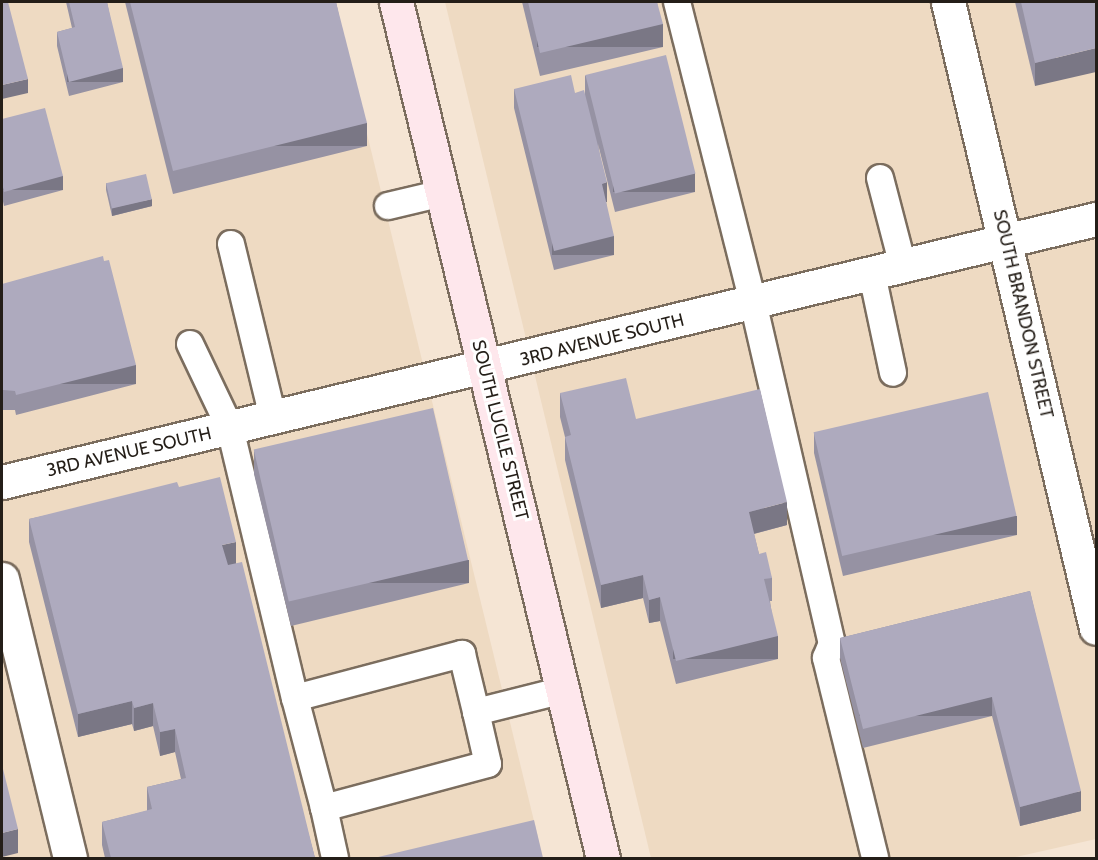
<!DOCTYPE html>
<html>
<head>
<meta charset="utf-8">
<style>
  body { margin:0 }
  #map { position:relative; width:1098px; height:860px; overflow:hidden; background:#f5e5d4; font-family:Cabin,sans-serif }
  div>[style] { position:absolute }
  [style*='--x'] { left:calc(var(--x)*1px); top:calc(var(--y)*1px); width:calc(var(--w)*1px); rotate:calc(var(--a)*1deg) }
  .built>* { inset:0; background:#eedac2 }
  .roads { filter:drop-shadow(2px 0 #7b6d5e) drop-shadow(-2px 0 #7b6d5e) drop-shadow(0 2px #7b6d5e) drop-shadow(0 -2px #7b6d5e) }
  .lane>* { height:26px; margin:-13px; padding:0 13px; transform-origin:13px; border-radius:13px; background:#fff }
  .street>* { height:33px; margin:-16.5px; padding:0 16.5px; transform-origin:16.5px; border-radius:16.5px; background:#fff }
  .secondary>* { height:33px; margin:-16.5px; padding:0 16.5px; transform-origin:16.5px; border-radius:16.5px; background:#fee7ec }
  .wall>* { inset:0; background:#9692a3 }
  .shaded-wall>* { inset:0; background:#7a7785; transform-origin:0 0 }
  .building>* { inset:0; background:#aeaabe; transform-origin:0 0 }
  span { translate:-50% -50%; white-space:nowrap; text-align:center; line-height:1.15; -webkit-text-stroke:6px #fff; paint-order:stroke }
  .street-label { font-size:18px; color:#241e18 }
  .frame { position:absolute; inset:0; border:3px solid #241e18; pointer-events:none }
</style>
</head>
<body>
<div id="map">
  <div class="built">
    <div style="clip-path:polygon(2px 2px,335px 2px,543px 858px,2px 858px)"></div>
    <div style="clip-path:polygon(445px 2px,1096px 2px,1096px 839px,1011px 858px,651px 858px)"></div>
  </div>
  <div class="roads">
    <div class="lane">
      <div style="--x:677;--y:2;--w:309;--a:75.8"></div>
      <div style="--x:753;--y:302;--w:350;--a:77"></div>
      <div style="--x:832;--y:643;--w:16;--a:112"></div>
      <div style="--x:826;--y:658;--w:206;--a:76.2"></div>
      <div style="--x:880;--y:178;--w:91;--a:75.4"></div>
      <div style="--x:388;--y:206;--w:57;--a:-13.3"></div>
      <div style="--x:231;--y:244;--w:179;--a:76.4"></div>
      <div style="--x:872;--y:274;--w:101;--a:78"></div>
      <div style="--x:190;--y:344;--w:93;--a:64.5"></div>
      <div style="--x:230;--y:428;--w:278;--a:76.5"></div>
      <div style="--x:476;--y:712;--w:53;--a:77"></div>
      <div style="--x:488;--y:764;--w:170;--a:165"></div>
      <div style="--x:324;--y:808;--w:114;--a:-104.8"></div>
      <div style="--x:295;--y:698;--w:173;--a:-14.8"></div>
      <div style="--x:462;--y:654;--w:60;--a:76.4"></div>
      <div style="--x:476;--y:712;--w:91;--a:-14"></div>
      <div style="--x:324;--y:808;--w:51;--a:77.6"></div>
    </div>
    <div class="street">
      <div style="--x:948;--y:2;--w:643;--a:76.7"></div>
      <div style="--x:2;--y:482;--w:1125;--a:-13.52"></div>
      <div style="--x:2;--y:579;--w:287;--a:76.3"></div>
    </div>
    <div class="secondary">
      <div style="--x:396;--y:2;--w:881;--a:76.41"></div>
    </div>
  </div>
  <div class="wall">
    <div style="clip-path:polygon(66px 2px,107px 2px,123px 82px,69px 96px,57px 46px,57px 32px,72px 28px)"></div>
    <div style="clip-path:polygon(125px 2px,336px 2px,367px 146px,173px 194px)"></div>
    <div style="clip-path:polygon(522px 2px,657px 2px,663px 47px,540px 76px)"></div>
    <div style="clip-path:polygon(1015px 2px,1096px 2px,1035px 86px)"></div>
    <div style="clip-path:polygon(585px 75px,695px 192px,615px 212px,598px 144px,607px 202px,606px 202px,614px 255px,554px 270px,514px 108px,514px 89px,585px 94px)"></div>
    <div style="clip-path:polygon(2px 119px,63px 190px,4px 206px,2px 197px)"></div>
    <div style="clip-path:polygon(106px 183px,152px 206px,112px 216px,106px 190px)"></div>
    <div style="clip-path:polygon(2px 284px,136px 384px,16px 415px,15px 410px,3px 410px,2px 402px)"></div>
    <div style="clip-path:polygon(560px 393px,636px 419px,787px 525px,754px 534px,759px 554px,772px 578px,772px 601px,770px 601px,778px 659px,676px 684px,660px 621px,649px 623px,643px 598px,601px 608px,565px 460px,565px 437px,560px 417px)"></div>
    <div style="clip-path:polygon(814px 433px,1017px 535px,843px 576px,814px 453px)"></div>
    <div style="clip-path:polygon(254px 451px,469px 583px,291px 626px,254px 474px)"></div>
    <div style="clip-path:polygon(179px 487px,236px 563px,315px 858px,105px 858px,102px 845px,102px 822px,147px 811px,147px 787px,181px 779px,175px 752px,160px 756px,153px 726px,134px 731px,132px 724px,78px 737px,29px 542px,29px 519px)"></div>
    <div style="clip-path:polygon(1030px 591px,1081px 811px,1020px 826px,992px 716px,863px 748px,840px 658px,840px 638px)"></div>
  </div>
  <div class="shaded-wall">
    <div style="left:663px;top:24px;width:23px;height:126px;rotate:90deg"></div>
    <div style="clip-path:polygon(1096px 48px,1096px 72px,1035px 86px,1035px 63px)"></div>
    <div style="left:123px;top:68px;width:14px;height:56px;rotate:90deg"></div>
    <div style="clip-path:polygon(28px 79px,28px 93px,2px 99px,2px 85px)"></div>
    <div style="left:367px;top:123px;width:23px;height:200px;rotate:90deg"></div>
    <div style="left:695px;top:173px;width:19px;height:82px;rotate:90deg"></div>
    <div style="left:63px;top:176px;width:14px;height:61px;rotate:90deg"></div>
    <div style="clip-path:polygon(607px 182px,607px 202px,602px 203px,602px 184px)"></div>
    <div style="clip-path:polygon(152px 199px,152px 206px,112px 216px,112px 208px)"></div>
    <div style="left:614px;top:236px;width:19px;height:62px;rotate:90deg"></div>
    <div style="left:136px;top:365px;width:19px;height:124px;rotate:90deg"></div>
    <div style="clip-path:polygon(787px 502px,787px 525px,749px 535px,749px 512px)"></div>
    <div style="left:1017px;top:516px;width:19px;height:179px;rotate:90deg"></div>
    <div style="clip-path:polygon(236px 542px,236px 565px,222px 568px,222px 545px)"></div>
    <div style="left:469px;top:560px;width:23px;height:183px;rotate:90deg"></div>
    <div style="clip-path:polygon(643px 575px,643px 598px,601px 608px,601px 585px)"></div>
    <div style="clip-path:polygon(660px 597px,660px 621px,649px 623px,649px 600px)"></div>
    <div style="left:778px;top:636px;width:23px;height:105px;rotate:90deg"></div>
    <div style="left:992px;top:697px;width:19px;height:133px;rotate:90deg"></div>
    <div style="clip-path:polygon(132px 701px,132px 724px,78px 737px,78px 714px)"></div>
    <div style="clip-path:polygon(153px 703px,153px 726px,134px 731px,134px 708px)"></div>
    <div style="clip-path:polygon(175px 729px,175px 752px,160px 756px,160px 732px)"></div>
    <div style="clip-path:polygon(1081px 791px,1081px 811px,1020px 826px,1020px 807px)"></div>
    <div style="clip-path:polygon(18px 829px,18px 853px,2px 857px,2px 833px)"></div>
  </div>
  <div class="building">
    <div style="clip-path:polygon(2px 2px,8px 2px,28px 79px,2px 85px)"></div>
    <div style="clip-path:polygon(69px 2px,107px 2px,123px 68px,69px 82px,57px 32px,75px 27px)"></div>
    <div style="clip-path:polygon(130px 2px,336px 2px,367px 123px,173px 171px)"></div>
    <div style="clip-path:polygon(528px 2px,657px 2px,663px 24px,540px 53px)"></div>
    <div style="clip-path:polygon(1021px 2px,1096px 2px,1096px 48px,1035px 63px)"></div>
    <div style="left:666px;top:55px;width:122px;height:83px;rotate:76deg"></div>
    <div style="clip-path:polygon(571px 75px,575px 93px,584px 90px,607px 182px,602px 184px,614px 236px,554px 251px,514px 89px)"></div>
    <div style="clip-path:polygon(45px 108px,63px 176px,4px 192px,2px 183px,2px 119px)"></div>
    <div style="left:146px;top:174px;width:26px;height:41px;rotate:77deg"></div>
    <div style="clip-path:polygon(103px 256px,104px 261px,109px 260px,136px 365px,16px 395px,15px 391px,3px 390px,2px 383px,2px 284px)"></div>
    <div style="clip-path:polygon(626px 378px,636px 419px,760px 389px,787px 502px,749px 512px,759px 554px,766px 552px,772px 578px,764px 579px,778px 636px,676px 661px,660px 597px,649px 600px,643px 575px,601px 585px,565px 437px,571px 435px,560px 393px)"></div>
    <div style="left:988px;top:392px;width:127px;height:179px;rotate:77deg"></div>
    <div style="left:433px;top:408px;width:156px;height:184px;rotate:77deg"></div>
    <div style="clip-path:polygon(220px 477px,236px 542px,222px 545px,228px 565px,242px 562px,315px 858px,111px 858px,102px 822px,152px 809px,147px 787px,186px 778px,175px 729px,160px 732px,153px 703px,134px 708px,132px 701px,78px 714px,29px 519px,177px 482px,179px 487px)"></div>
    <div style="clip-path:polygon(1030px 591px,1081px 791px,1020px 807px,992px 697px,863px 729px,840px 638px)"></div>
    <div style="clip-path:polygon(2px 765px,18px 829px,2px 833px)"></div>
    <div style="clip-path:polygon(534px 820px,543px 858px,374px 858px)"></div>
  </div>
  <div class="street-label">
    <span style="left:1023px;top:314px;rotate:77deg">SOUTH BRANDON STREET</span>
    <span style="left:602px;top:340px;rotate:-14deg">3RD AVENUE SOUTH</span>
    <span style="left:500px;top:430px;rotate:76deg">SOUTH LUCILE STREET</span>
    <span style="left:129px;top:452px;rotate:-13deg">3RD AVENUE SOUTH</span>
  </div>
  <div class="frame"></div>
</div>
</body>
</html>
